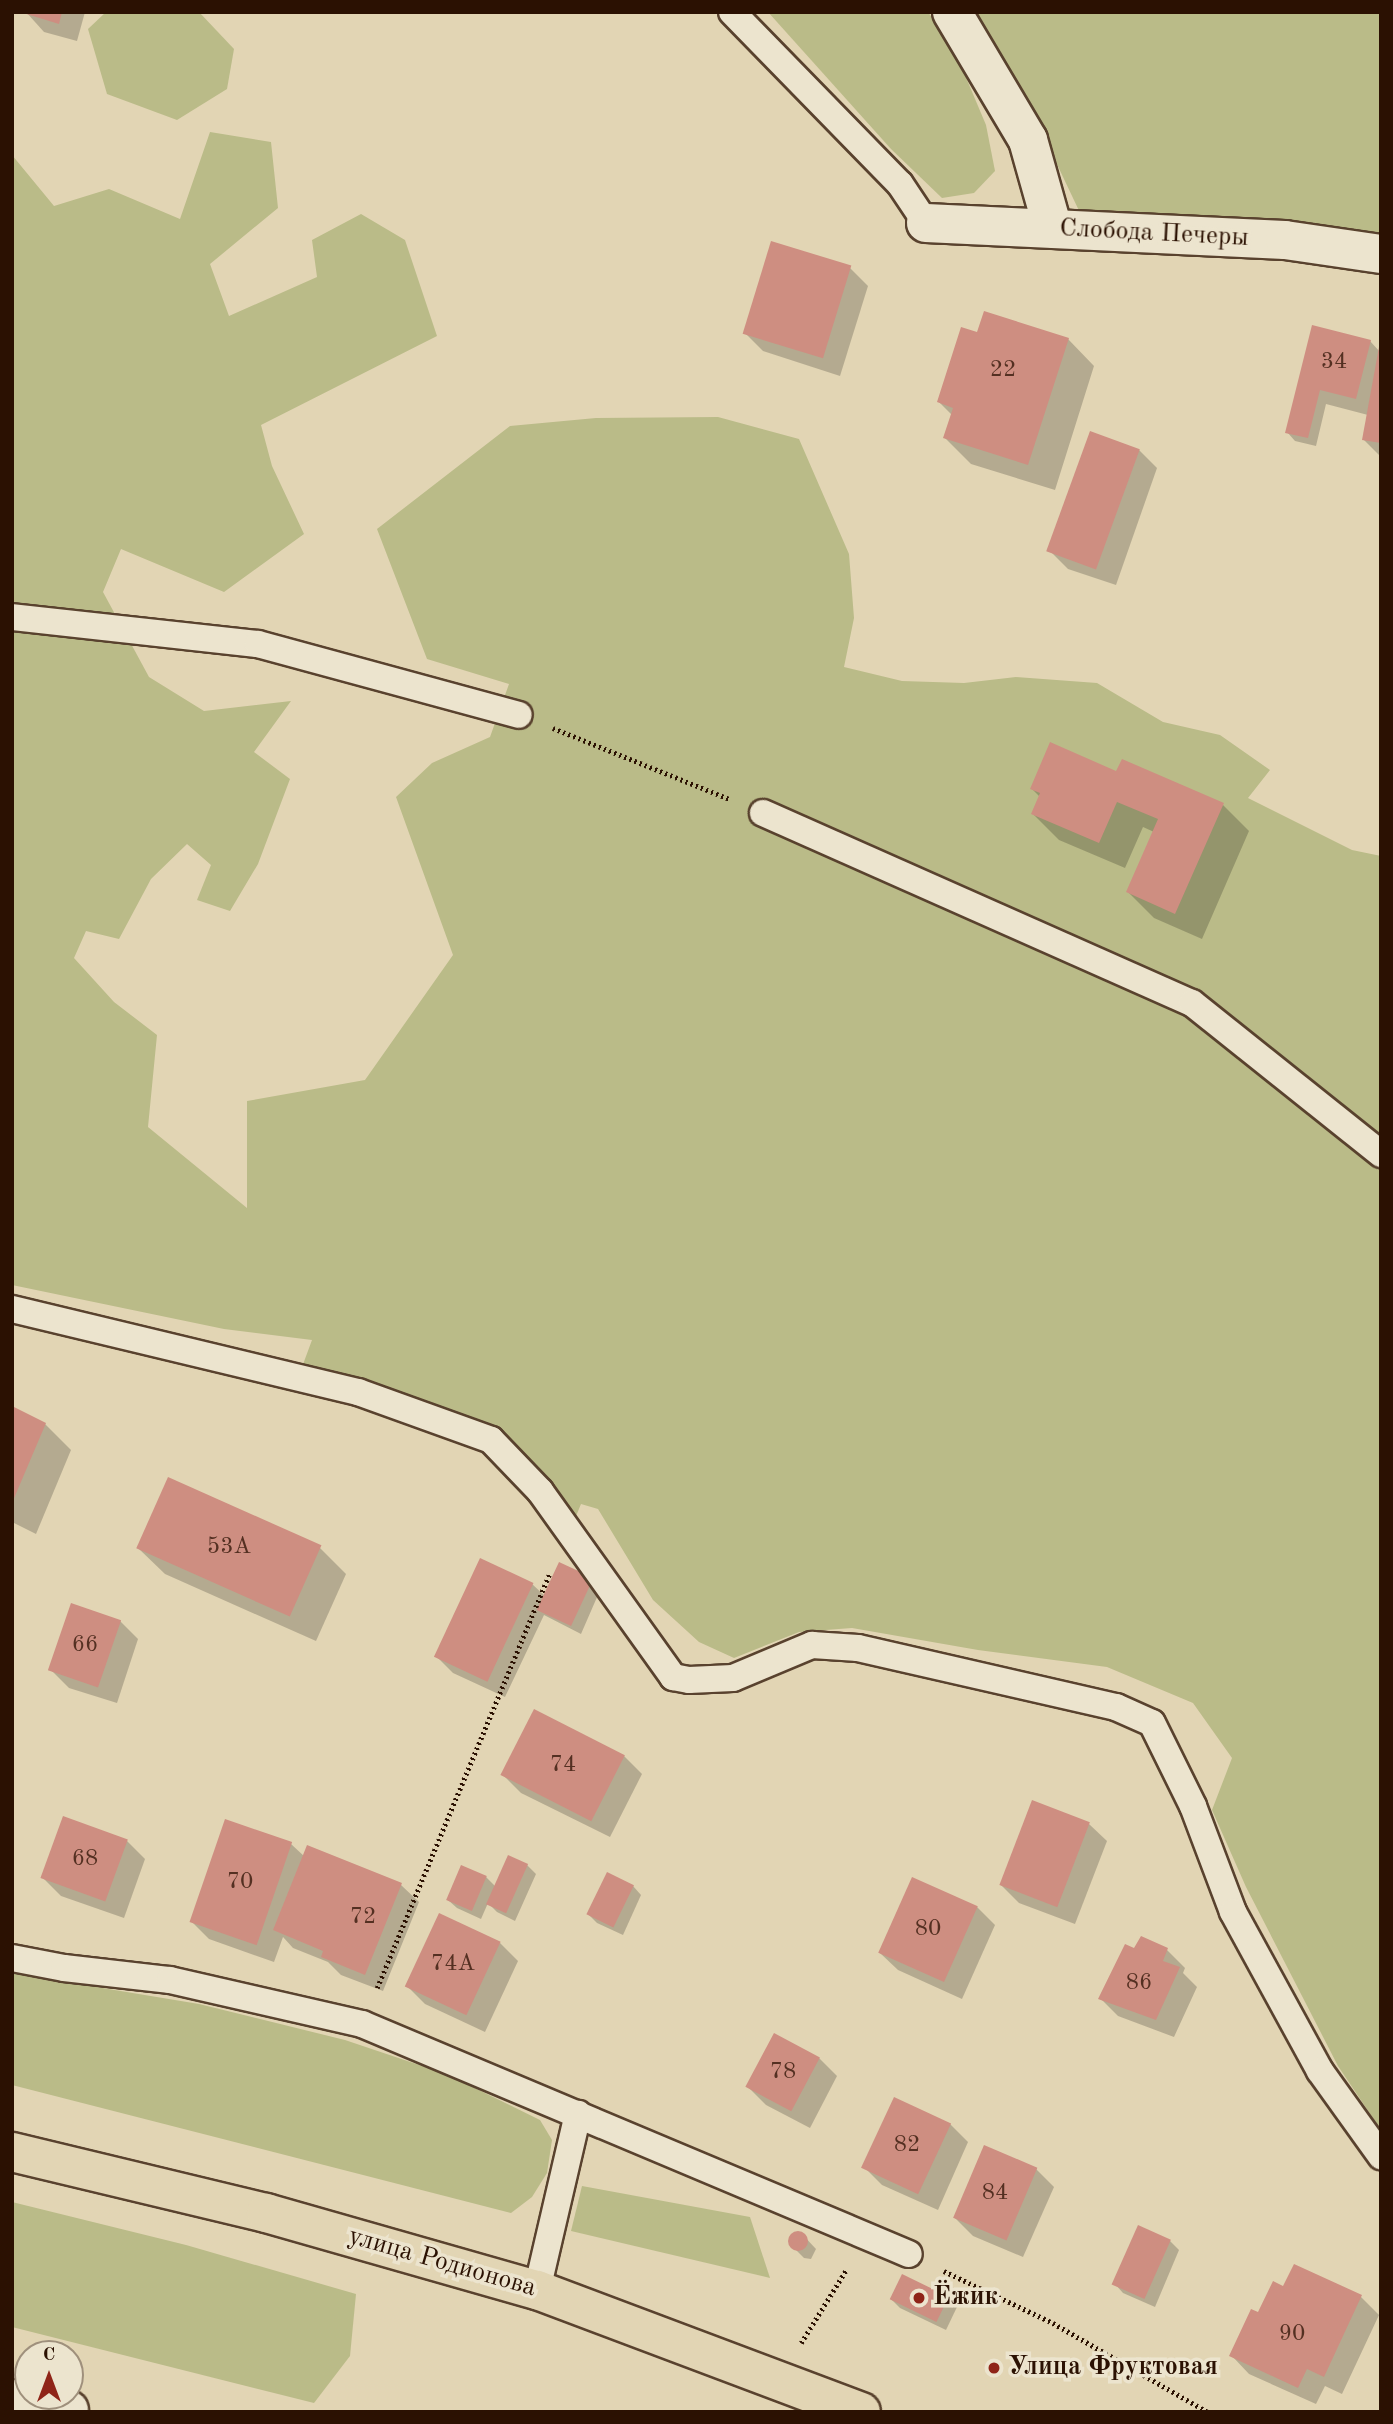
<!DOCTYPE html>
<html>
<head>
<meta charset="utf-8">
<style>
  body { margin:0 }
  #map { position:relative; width:1393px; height:2424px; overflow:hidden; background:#e2d5b4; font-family:"Old Standard TT",serif }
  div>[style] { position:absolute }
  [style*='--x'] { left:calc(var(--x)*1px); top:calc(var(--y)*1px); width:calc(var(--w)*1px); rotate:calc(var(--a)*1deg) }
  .green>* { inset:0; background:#babb88 }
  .shadow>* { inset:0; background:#0003 }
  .building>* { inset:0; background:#ce8e81; transform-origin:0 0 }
  .round { border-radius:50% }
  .path>* { height:4.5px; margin-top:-2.25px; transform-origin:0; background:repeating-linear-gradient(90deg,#2b1102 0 2px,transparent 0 5.5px) }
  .roads { filter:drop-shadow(2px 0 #59422e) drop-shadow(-2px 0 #59422e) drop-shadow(0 2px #59422e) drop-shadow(0 -2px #59422e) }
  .service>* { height:26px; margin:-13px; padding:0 13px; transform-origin:13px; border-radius:13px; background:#ece4ce }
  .minor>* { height:38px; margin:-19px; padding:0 19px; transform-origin:19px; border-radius:19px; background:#ece4ce }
  .primary>* { height:38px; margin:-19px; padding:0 19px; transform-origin:19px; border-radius:19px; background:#e2d5b4 }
  .dots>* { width:19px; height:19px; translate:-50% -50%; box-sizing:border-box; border:4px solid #ece4ce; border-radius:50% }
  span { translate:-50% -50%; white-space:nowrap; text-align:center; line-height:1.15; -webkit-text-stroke:7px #ece4ce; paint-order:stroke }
  .number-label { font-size:23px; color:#543022 }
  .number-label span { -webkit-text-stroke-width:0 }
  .street-label { font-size:26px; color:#2b1102 }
  .poi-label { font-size:26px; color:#2b1102; font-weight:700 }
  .left { translate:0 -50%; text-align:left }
  .frame { position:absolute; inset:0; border:14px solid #2b1102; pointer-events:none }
  .north { position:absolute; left:14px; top:2340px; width:70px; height:70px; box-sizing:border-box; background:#ece4ce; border:2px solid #9f907c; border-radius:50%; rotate:0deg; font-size:19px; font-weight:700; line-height:28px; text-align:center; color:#2b1102 }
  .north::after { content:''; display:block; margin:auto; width:24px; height:32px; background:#8f2418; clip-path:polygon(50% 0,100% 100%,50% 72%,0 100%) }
</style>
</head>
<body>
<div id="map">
  <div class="green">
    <div style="clip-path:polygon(106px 12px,199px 12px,234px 49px,227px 89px,177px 120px,107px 94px,88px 29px)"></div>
    <div style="clip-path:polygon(768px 12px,928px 12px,954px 49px,986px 125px,995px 171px,974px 193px,942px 198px,891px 149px)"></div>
    <div style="clip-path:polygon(968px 12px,1381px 12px,1381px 241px,1082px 217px,1045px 139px)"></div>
    <div style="clip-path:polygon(210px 132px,271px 142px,278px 208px,210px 264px,229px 316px,317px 277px,312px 240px,361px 214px,405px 240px,437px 336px,261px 425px,272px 466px,304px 534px,224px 592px,121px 549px,103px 592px,149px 677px,204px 711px,291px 701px,254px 752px,290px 779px,258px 864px,230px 911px,197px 900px,211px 865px,187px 844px,151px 879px,119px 939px,86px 931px,74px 958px,114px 1002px,157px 1035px,148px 1127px,247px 1208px,247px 1101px,365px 1080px,453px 955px,396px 797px,432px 763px,490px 737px,509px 684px,427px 659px,377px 529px,510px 426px,596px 418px,718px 417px,799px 439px,849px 554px,854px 618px,844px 667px,902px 681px,964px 683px,1016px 677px,1097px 683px,1163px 722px,1220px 735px,1270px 770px,1248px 798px,1352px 850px,1381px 856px,1381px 2130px,1338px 2066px,1246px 1887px,1212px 1810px,1232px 1758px,1193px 1703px,1107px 1667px,978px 1650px,852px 1628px,799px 1632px,734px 1658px,699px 1642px,653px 1600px,598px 1509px,581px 1504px,567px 1538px,496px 1458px,426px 1426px,295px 1386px,312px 1340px,224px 1329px,12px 1285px,12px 155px,54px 206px,109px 189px,180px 219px)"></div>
    <div style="clip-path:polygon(12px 1973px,199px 2004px,345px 2040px,446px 2074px,540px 2120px,552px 2140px,547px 2173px,532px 2197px,511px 2213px,12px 2085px)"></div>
    <div style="clip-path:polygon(582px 2186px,750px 2217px,770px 2278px,571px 2231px)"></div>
    <div style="clip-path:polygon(12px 2202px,186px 2245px,356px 2294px,350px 2356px,314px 2403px,12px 2327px)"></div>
  </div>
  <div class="shadow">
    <div style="clip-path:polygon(26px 12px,85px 12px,77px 41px,44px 32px)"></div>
    <div style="clip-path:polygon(850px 268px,868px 286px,840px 376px,763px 351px,745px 333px)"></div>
    <div style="clip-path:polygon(1313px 327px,1370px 341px,1380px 352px,1381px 349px,1381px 457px,1363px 439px,1368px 415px,1326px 404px,1316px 446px,1295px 441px,1287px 432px)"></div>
    <div style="clip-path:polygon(978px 334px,1068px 339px,1094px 366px,1055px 490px,971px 464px,945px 438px,952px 415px,939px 402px)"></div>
    <div style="clip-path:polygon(1139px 450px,1157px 468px,1116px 585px,1068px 569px,1050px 551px)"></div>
    <div style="clip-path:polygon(1117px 773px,1223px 805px,1249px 831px,1202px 939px,1154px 918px,1128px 892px,1154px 832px,1143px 827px,1125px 868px,1059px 840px,1033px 814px,1040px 797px,1032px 789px)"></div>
    <div style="clip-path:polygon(12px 1408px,45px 1424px,71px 1450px,36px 1534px,12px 1522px)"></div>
    <div style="clip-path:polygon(138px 1548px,320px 1548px,346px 1574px,316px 1641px,165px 1574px)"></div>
    <div style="clip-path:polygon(560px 1565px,601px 1588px,581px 1634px,544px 1615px,505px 1697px,453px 1673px,435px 1655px,532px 1584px,546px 1597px)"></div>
    <div style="clip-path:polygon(120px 1621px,138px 1639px,117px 1703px,69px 1688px,51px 1670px)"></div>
    <div style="clip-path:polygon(624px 1756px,642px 1774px,610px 1837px,521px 1793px,503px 1775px)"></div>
    <div style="clip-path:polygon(1089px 1824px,1107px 1841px,1075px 1924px,1019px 1903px,1001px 1885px)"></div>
    <div style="clip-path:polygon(127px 1841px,145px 1859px,124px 1918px,61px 1896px,43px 1878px)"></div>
    <div style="clip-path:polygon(291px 1844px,305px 1857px,401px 1885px,419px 1902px,383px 1991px,341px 1975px,328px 1962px,293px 1948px,283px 1937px,274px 1962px,209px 1939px,191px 1921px)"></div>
    <div style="clip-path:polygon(527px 1865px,536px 1874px,515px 1921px,497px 1912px,488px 1903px,481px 1919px,457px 1908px,448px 1900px,486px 1877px,496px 1887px)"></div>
    <div style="clip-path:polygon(633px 1886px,641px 1895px,623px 1935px,597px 1923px,588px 1914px)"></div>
    <div style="clip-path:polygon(977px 1907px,995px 1925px,962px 1999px,898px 1970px,880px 1953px)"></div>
    <div style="clip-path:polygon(500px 1943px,518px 1961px,485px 2032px,425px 2004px,407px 1986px)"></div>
    <div style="clip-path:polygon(1135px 1950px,1167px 1950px,1185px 1968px,1183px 1973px,1197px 1987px,1174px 2037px,1118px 2016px,1100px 1998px)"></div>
    <div style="clip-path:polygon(819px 2058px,837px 2076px,810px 2128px,766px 2105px,748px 2087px)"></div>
    <div style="clip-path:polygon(950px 2124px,968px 2142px,938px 2210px,882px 2185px,864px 2167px)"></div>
    <div style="clip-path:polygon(1036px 2169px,1054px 2187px,1023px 2257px,973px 2236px,955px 2218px)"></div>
    <div style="clip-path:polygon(796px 2234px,802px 2234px,816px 2249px,811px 2259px,804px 2258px,790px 2244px,790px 2237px)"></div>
    <div style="clip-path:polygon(1170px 2241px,1179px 2250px,1155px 2307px,1123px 2293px,1115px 2284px)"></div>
    <div style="clip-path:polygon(1284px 2288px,1361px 2297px,1379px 2315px,1342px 2394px,1325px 2386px,1316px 2404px,1249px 2374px,1232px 2356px,1259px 2314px)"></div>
    <div style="clip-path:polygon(948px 2298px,957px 2307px,946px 2330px,900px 2308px,891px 2299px)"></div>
  </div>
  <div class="building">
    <div style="clip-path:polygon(20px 12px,62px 12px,59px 24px)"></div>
    <div style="left:771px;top:241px;width:84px;height:97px;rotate:17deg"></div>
    <div style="clip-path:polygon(984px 311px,1069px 338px,1028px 465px,943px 438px,953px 408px,937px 402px,961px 327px,977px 332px)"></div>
    <div style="clip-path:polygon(1312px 325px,1371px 340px,1356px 399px,1320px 390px,1308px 438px,1285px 433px)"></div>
    <div style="clip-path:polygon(1379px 347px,1381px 347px,1381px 443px,1362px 440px)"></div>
    <div style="left:1090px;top:431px;width:53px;height:128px;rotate:20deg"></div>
    <div style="clip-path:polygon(1050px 742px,1116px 771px,1122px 759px,1224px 803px,1175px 914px,1126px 892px,1158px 819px,1117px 802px,1099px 843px,1031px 814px,1040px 793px,1030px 789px)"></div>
    <div style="clip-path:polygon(12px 1406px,46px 1423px,12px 1503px)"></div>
    <div style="left:168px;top:1477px;width:168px;height:78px;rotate:24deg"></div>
    <div style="left:480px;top:1558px;width:59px;height:109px;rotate:25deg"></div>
    <div style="left:559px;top:1562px;width:38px;height:53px;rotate:25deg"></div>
    <div style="left:71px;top:1603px;width:53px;height:71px;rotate:19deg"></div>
    <div style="left:534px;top:1709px;width:102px;height:74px;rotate:27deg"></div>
    <div style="left:1032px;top:1800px;width:62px;height:91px;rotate:21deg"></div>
    <div style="left:63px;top:1816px;width:69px;height:66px;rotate:20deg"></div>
    <div style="left:225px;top:1819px;width:71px;height:109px;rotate:19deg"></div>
    <div style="clip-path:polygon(307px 1845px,402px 1883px,365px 1975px,321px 1957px,323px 1951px,273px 1930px)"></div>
    <div style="left:508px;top:1855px;width:22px;height:54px;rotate:24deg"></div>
    <div style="left:461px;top:1865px;width:28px;height:38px;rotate:23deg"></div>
    <div style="left:607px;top:1872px;width:30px;height:47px;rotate:26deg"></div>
    <div style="left:912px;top:1877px;width:72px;height:83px;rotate:24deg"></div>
    <div style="left:439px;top:1913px;width:68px;height:81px;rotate:25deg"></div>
    <div style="clip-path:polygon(1141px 1936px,1168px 1948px,1163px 1961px,1180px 1967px,1156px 2020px,1098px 1999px,1125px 1944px,1134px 1948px)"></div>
    <div style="left:774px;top:2033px;width:52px;height:61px;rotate:28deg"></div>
    <div style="left:894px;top:2097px;width:63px;height:78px;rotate:25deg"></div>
    <div style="left:984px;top:2145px;width:58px;height:79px;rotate:23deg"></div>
    <div style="left:1138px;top:2225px;width:36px;height:65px;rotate:24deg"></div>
    <div class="round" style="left:788px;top:2231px;width:20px;height:20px"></div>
    <div style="clip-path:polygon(1294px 2264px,1362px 2295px,1324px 2377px,1307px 2369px,1298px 2388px,1229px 2356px,1251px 2309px,1258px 2312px,1273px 2281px,1283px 2286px)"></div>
    <div style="left:902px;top:2274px;width:52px;height:28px;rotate:26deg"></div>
  </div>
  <div class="path">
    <div style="--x:553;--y:728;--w:191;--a:21.9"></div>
    <div style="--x:377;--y:1988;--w:450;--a:-67.4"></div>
    <div style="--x:944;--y:2271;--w:121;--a:25.5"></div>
    <div style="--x:1053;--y:2323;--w:179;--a:29.9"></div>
    <div style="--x:801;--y:2343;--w:86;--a:-58.3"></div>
  </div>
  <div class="roads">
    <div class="service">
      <div style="--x:732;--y:12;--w:240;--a:45.7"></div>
      <div style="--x:900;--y:184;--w:47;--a:56.3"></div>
      <div style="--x:12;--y:617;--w:247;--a:6.3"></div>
      <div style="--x:258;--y:644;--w:270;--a:15.2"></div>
      <div style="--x:763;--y:813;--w:469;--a:23.9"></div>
      <div style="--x:1192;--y:1003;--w:242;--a:38.6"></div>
      <div style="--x:12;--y:1309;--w:356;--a:13.5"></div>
      <div style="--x:358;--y:1392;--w:141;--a:19.8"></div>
      <div style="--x:491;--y:1440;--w:71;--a:46.1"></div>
      <div style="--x:540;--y:1491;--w:229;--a:54.4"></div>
      <div style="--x:673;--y:1677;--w:16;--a:11"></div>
      <div style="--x:689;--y:1680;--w:44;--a:-2.6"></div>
      <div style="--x:733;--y:1678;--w:86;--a:-22.7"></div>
      <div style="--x:812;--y:1645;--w:46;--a:3.7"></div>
      <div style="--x:858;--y:1648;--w:265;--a:12.9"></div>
      <div style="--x:1116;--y:1707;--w:39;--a:24"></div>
      <div style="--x:1152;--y:1723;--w:93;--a:63.7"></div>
      <div style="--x:1193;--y:1806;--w:113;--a:69.3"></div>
      <div style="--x:1233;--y:1912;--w:181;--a:61.3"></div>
      <div style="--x:1320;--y:2071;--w:105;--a:54.3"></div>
      <div style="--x:12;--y:1958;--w:53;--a:10.9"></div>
      <div style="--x:64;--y:1968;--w:107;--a:6.5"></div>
      <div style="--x:170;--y:1980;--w:197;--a:12.9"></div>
      <div style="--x:362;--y:2024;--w:593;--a:22.81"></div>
      <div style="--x:537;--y:2290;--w:181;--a:-76.9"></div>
    </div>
    <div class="minor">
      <div style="--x:952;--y:12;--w:149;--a:59.3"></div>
      <div style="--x:1028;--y:140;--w:92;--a:74.3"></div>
      <div style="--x:926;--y:223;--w:359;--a:2.7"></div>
      <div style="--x:1285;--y:240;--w:97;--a:8.3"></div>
      <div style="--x:12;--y:2399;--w:58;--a:10.9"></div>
    </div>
    <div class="primary">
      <div style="--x:12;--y:2152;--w:261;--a:13.5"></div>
      <div style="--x:266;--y:2213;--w:282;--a:15.9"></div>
      <div style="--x:537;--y:2290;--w:346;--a:20.6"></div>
    </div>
  </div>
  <div class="dots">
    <div style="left:919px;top:2298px;background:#8f2418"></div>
    <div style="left:994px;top:2368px;background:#8f2418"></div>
  </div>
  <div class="number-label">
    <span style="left:1334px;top:362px">34</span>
    <span style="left:1003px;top:370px">22</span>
    <span style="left:229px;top:1547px">53А</span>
    <span style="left:85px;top:1645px">66</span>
    <span style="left:563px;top:1765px">74</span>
    <span style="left:85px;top:1859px">68</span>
    <span style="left:240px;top:1882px">70</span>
    <span style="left:363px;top:1917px">72</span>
    <span style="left:928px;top:1929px">80</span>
    <span style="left:453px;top:1964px">74А</span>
    <span style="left:1139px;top:1983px">86</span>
    <span style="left:783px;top:2072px">78</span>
    <span style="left:907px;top:2145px">82</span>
    <span style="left:995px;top:2193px">84</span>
    <span style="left:1292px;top:2334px">90</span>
  </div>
  <div class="street-label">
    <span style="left:1154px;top:234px;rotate:3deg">Слобода Печеры</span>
    <span style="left:442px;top:2263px;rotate:16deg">улица Родионова</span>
  </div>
  <div class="poi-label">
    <span class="left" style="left:933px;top:2298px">Ёжик</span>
    <span class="left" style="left:1008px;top:2368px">Улица Фруктовая</span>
  </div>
  <div class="frame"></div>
  <div class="north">С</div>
</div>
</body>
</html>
